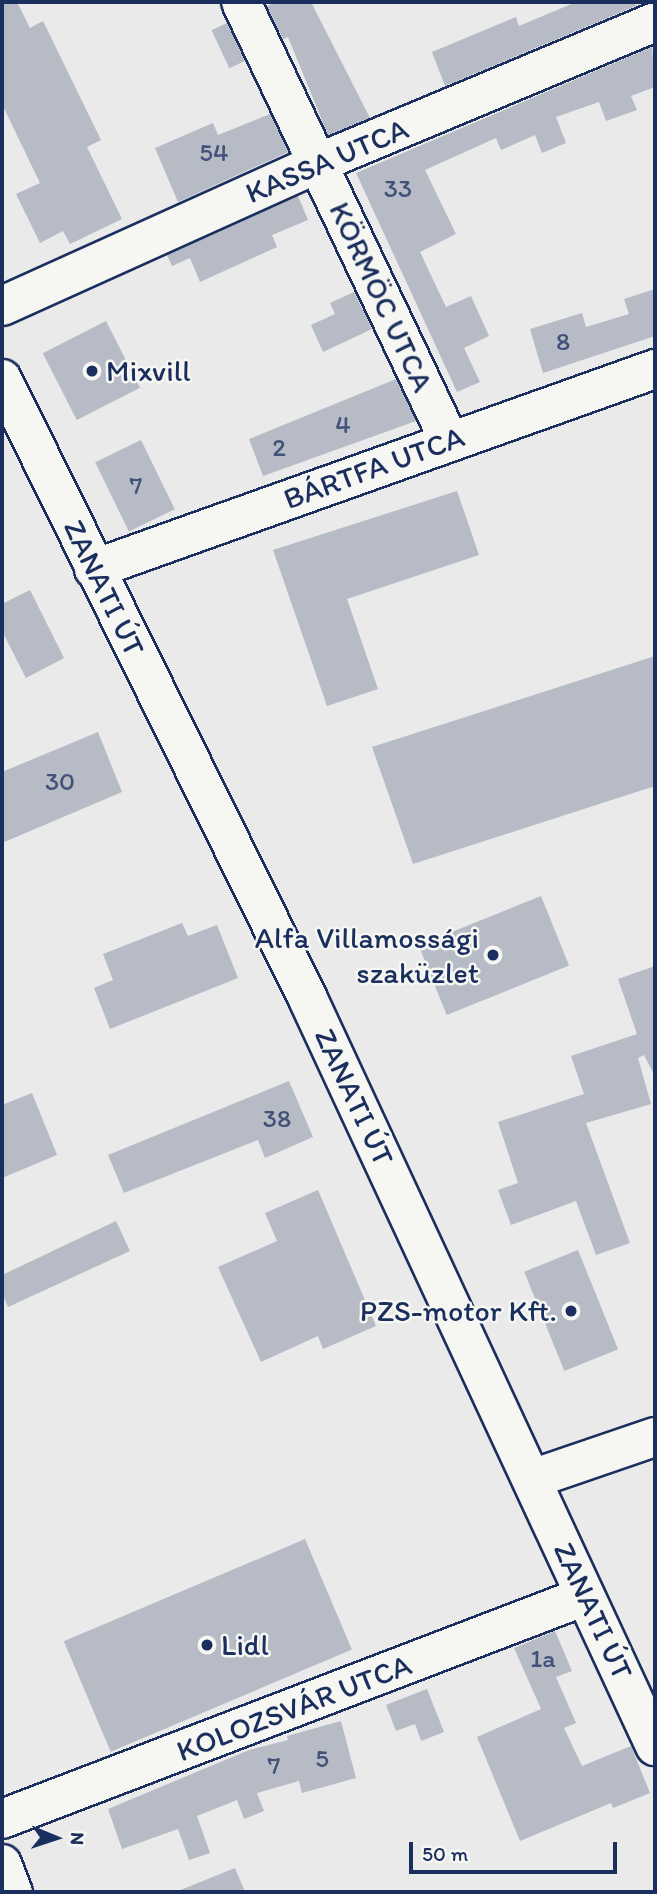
<!DOCTYPE html>
<html>
<head>
<meta charset="utf-8">
<style>
  body { margin:0 }
  #map { position:relative; width:657px; height:1894px; overflow:hidden; background:#e9eae9; font-family:Itim,sans-serif }
  div>[style] { position:absolute }
  [style*='--x'] { left:calc(var(--x)*1px); top:calc(var(--y)*1px); width:calc(var(--w)*1px); rotate:calc(var(--a)*1deg) }
  .building>* { inset:0; background:#b6bbc6; transform-origin:0 0 }
  .roads { filter:drop-shadow(2px 0 #1b2f5e) drop-shadow(-2px 0 #1b2f5e) drop-shadow(0 2px #1b2f5e) drop-shadow(0 -2px #1b2f5e) }
  .minor>* { height:38px; margin:-19px; padding:0 19px; transform-origin:19px; border-radius:19px; background:#f6f6f2 }
  .dots>* { width:19px; height:19px; translate:-50% -50%; box-sizing:border-box; border:4px solid #f6f6f2; border-radius:50% }
  span { translate:-50% -50%; white-space:nowrap; text-align:center; line-height:1.15; -webkit-text-stroke:5px #f6f6f2; paint-order:stroke }
  .number-label { font-size:26px; color:#425278 }
  .number-label span { -webkit-text-stroke-width:0 }
  .street-label { font-size:30px; color:#1b2f5e }
  .poi-label { font-size:30px; color:#1b2f5e }
  .left { translate:0 -50%; text-align:left }
  .right { translate:-100% -50%; text-align:right }
  .frame { position:absolute; inset:0; border:4px solid #1b2f5e; pointer-events:none }
  .north { position:absolute; left:21px; top:1803px; width:70px; height:70px; -webkit-text-stroke:5px #f6f6f2; paint-order:stroke; rotate:92deg; font-size:19px; font-weight:700; line-height:28px; text-align:center; color:#1b2f5e }
  .north::after { content:''; display:block; margin:auto; width:24px; height:32px; background:#1b2f5e; clip-path:polygon(50% 0,100% 100%,50% 72%,0 100%) }
  .scale { position:absolute; left:409px; top:1842px; width:208px; height:32px; box-sizing:border-box; border:4px solid #1b2f5e; border-top:0; padding-left:9px; font-size:21px; line-height:24px; white-space:nowrap; color:#1b2f5e; -webkit-text-stroke:5px #f6f6f2; paint-order:stroke }
</style>
</head>
<body>
<div id="map">
  <div class="building">
    <div style="clip-path:polygon(2px 2px,17px 2px,30px 28px,43px 21px,101px 140px,87px 147px,122px 219px,70px 244px,63px 231px,40px 243px,16px 194px,40px 183px,2px 104px)"></div>
    <div style="clip-path:polygon(277px 2px,311px 2px,370px 118px,328px 135px,288px 37px,283px 39px,267px 6px)"></div>
    <div style="clip-path:polygon(576px 2px,635px 2px,636px 6px,445px 86px,432px 52px,516px 17px,519px 26px)"></div>
    <div style="left:227px;top:23px;width:42px;height:17px;rotate:65deg"></div>
    <div style="clip-path:polygon(652px 47px,655px 87px,631px 96px,637px 110px,606px 121px,599px 102px,556px 117px,566px 143px,542px 153px,535px 135px,501px 150px,496px 138px,425px 170px,456px 234px,420px 252px,446px 307px,471px 296px,489px 336px,464px 348px,480px 382px,457px 392px,356px 173px)"></div>
    <div style="clip-path:polygon(270px 114px,288px 152px,178px 202px,155px 148px,213px 123px,218px 135px)"></div>
    <div style="clip-path:polygon(298px 196px,308px 220px,272px 235px,277px 247px,200px 282px,190px 258px,172px 266px,167px 255px)"></div>
    <div style="clip-path:polygon(655px 289px,655px 336px,543px 373px,530px 329px,582px 313px,586px 327px,629px 314px,624px 299px)"></div>
    <div style="clip-path:polygon(354px 292px,372px 329px,323px 352px,311px 325px,335px 314px,330px 303px)"></div>
    <div style="left:106px;top:321px;width:75px;height:71px;rotate:63deg"></div>
    <div style="clip-path:polygon(396px 379px,416px 421px,263px 476px,249px 439px)"></div>
    <div style="left:141px;top:440px;width:77px;height:51px;rotate:64deg"></div>
    <div style="clip-path:polygon(457px 491px,479px 555px,347px 599px,378px 689px,327px 706px,273px 550px)"></div>
    <div style="clip-path:polygon(30px 590px,64px 658px,26px 678px,2px 631px,2px 604px)"></div>
    <div style="clip-path:polygon(655px 656px,655px 786px,413px 864px,372px 747px)"></div>
    <div style="clip-path:polygon(98px 732px,122px 792px,2px 843px,2px 772px)"></div>
    <div style="left:541px;top:896px;width:75px;height:132px;rotate:68deg"></div>
    <div style="clip-path:polygon(182px 923px,188px 936px,217px 925px,238px 978px,110px 1029px,94px 988px,113px 980px,103px 954px)"></div>
    <div style="clip-path:polygon(655px 966px,655px 1076px,644px 1055px,638px 1058px,651px 1104px,586px 1123px,630px 1243px,596px 1255px,576px 1201px,511px 1225px,498px 1190px,518px 1183px,498px 1122px,584px 1094px,571px 1056px,637px 1034px,618px 979px)"></div>
    <div style="clip-path:polygon(289px 1081px,313px 1137px,265px 1158px,258px 1140px,124px 1193px,108px 1155px)"></div>
    <div style="clip-path:polygon(32px 1093px,57px 1155px,2px 1178px,2px 1105px)"></div>
    <div style="clip-path:polygon(318px 1190px,376px 1326px,323px 1349px,318px 1336px,261px 1362px,218px 1267px,277px 1241px,265px 1213px)"></div>
    <div style="clip-path:polygon(116px 1221px,130px 1251px,8px 1307px,2px 1293px,2px 1275px)"></div>
    <div style="left:578px;top:1250px;width:107px;height:58px;rotate:68deg"></div>
    <div style="left:305px;top:1539px;width:120px;height:262px;rotate:67deg"></div>
    <div style="clip-path:polygon(555px 1631px,572px 1671px,556px 1677px,576px 1723px,564px 1728px,582px 1766px,631px 1746px,650px 1793px,613px 1808px,611px 1803px,520px 1841px,477px 1737px,541px 1709px,514px 1648px)"></div>
    <div style="clip-path:polygon(427px 1689px,444px 1732px,421px 1741px,415px 1724px,396px 1731px,386px 1705px)"></div>
    <div style="clip-path:polygon(341px 1721px,356px 1778px,302px 1793px,299px 1781px,257px 1793px,264px 1811px,244px 1819px,237px 1800px,197px 1816px,210px 1853px,189px 1860px,178px 1829px,122px 1849px,108px 1809px,249px 1750px,288px 1740px,287px 1736px)"></div>
    <div style="clip-path:polygon(235px 1868px,245px 1892px,178px 1892px,178px 1891px)"></div>
  </div>
  <div class="roads">
    <div class="minor">
      <div style="--x:241;--y:2;--w:485;--a:64.6"></div>
      <div style="--x:2;--y:306;--w:347;--a:-24.3"></div>
      <div style="--x:318;--y:163;--w:365;--a:-22.7"></div>
      <div style="--x:2;--y:379;--w:691;--a:63.73"></div>
      <div style="--x:308;--y:999;--w:824;--a:65.08"></div>
      <div style="--x:94;--y:569;--w:596;--a:-19.62"></div>
      <div style="--x:532;--y:1479;--w:130;--a:-18.9"></div>
      <div style="--x:2;--y:1819;--w:624;--a:-20.93"></div>
      <div style="--x:2;--y:1864;--w:30;--a:69"></div>
    </div>
  </div>
  <div class="dots">
    <div style="left:92px;top:371px;background:#1b2f5e"></div>
    <div style="left:493px;top:955px;background:#1b2f5e"></div>
    <div style="left:571px;top:1311px;background:#1b2f5e"></div>
    <div style="left:207px;top:1645px;background:#1b2f5e"></div>
  </div>
  <div class="number-label">
    <span style="left:214px;top:153px">54</span>
    <span style="left:398px;top:189px">33</span>
    <span style="left:563px;top:342px">8</span>
    <span style="left:343px;top:425px">4</span>
    <span style="left:279px;top:448px">2</span>
    <span style="left:136px;top:486px">7</span>
    <span style="left:60px;top:782px">30</span>
    <span style="left:277px;top:1119px">38</span>
    <span style="left:543px;top:1659px">1a</span>
    <span style="left:322px;top:1759px">5</span>
    <span style="left:274px;top:1766px">7</span>
  </div>
  <div class="street-label">
    <span style="left:327px;top:161px;rotate:-23deg">KASSA UTCA</span>
    <span style="left:381px;top:297px;rotate:65deg">KÖRMÖC UTCA</span>
    <span style="left:374px;top:468px;rotate:-20deg">BÁRTFA UTCA</span>
    <span style="left:104px;top:588px;rotate:64deg">ZANATI ÚT</span>
    <span style="left:354px;top:1097px;rotate:65deg">ZANATI ÚT</span>
    <span style="left:593px;top:1611px;rotate:65deg">ZANATI ÚT</span>
    <span style="left:294px;top:1708px;rotate:-21deg">KOLOZSVÁR UTCA</span>
  </div>
  <div class="poi-label">
    <span class="left" style="left:106px;top:371px">Mixvill</span>
    <span class="right" style="left:479px;top:955px">Alfa Villamossági<br>szaküzlet</span>
    <span class="right" style="left:557px;top:1311px">PZS-motor Kft.</span>
    <span class="left" style="left:221px;top:1645px">Lidl</span>
  </div>
  <div class="frame"></div>
  <div class="north">N</div>
  <div class="scale">50 m</div>
</div>
</body>
</html>
